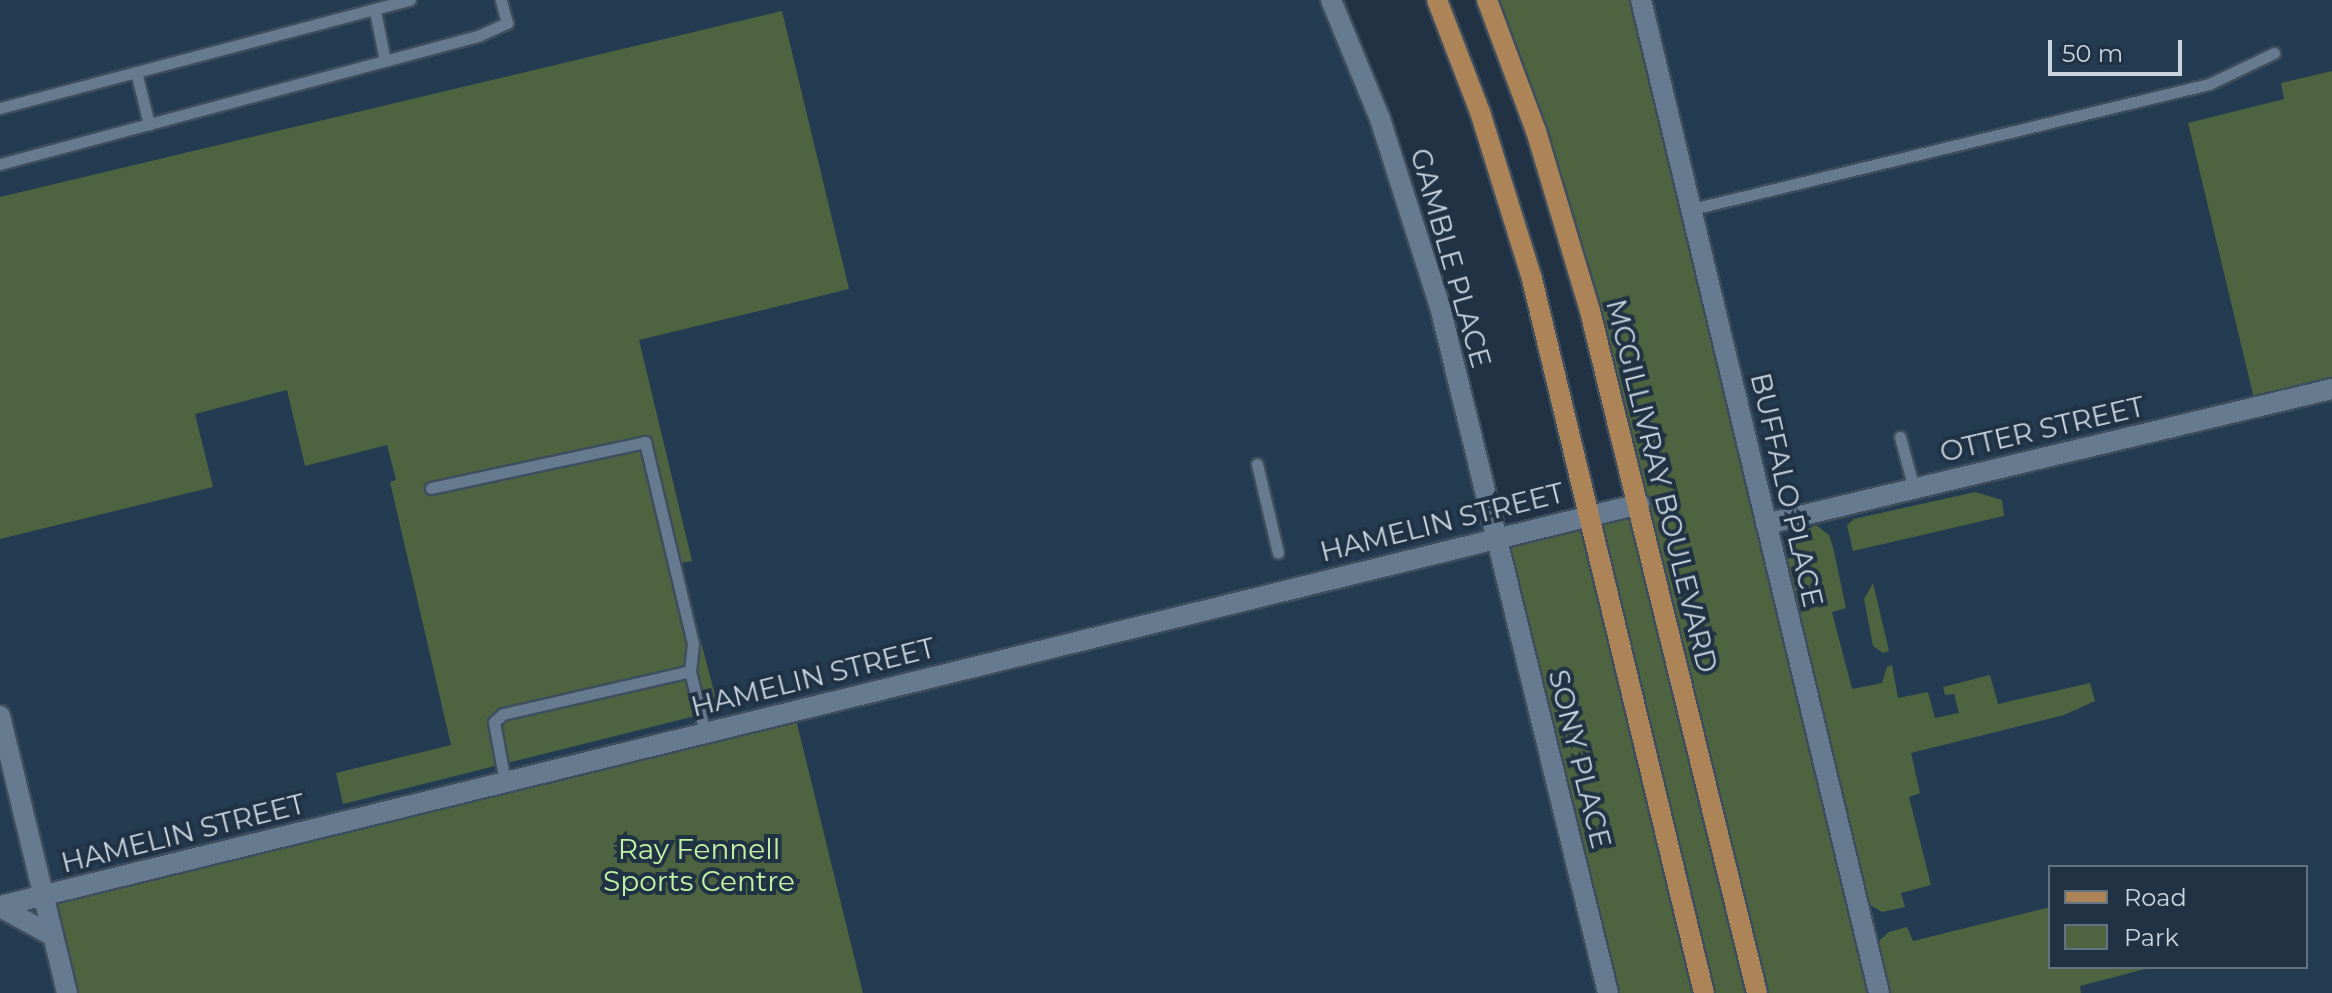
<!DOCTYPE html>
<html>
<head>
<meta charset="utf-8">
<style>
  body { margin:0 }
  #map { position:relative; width:2332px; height:993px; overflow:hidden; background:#203244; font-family:Montserrat,sans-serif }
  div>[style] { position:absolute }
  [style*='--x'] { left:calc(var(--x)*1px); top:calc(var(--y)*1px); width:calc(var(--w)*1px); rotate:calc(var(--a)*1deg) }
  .built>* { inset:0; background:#243c52 }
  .green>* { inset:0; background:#4e6340 }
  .roads { filter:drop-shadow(2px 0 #3f4e5d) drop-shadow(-2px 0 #3f4e5d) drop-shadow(0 2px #3f4e5d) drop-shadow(0 -2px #3f4e5d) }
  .lane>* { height:11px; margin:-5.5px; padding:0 5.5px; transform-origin:5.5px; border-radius:5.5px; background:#667b8f }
  .street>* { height:20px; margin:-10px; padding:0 10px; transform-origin:10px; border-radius:10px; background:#667b8f }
  .secondary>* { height:20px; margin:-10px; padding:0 10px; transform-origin:10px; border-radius:10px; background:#667b8f }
  .primary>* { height:20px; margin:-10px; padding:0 10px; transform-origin:10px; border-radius:10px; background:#ad8358 }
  span { translate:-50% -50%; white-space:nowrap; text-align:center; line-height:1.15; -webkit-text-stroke:8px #203244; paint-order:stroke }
  .street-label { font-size:28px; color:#c9d4df }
  .park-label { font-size:28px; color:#c2f1a4 }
  .legend { position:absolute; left:2048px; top:865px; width:260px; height:104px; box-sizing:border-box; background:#203244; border:2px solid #647382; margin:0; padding:10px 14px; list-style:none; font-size:24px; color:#c9d4df }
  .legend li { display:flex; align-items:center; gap:16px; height:40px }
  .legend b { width:40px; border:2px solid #647382 }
  .scale { position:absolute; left:2048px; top:40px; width:134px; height:36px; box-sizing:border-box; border:4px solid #c9d4df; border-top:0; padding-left:10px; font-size:24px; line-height:28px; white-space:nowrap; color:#c9d4df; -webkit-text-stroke:6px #203244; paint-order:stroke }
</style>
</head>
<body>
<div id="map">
  <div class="built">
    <div style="clip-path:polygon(0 0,1331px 0,1412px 214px,1608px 993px,863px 993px,794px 711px,67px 993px,0 993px)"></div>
    <div style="clip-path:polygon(evenodd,1641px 0,2332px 0,2332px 71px,2281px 83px,2285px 99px,2188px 124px,2256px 406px,2332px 389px,2332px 993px,1879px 993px,1641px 0,2050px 867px,2306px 867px,2306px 967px,2050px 967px,2050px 867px)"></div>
  </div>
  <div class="green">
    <div style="clip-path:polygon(1487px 0,1641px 0,1879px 993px,1608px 993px,1498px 538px,1638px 504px)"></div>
    <div style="clip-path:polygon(782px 11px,849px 289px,639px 340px,692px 561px,680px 563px,719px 710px,343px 804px,336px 773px,451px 745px,390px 482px,396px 480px,387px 445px,305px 466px,287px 390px,195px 414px,213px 487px,0 539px,0 197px)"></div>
    <div style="clip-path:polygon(2332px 71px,2332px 389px,2256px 407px,2188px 123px,2284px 99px,2281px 83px)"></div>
    <div style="clip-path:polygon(1975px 492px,2002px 500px,2004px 516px,1853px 551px,1847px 525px,1854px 519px)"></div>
    <div style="clip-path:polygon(1816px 525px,1829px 535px,1833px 547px,1846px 608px,1832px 612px,1852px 689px,1882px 683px,1887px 667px,1892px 665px,1898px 698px,1928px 692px,1935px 718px,1959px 713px,1954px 694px,1945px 695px,1943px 687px,1990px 675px,1998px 704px,2090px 683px,2095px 701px,2064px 715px,1911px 753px,1920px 793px,1909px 797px,1931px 885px,1901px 893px,1905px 907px,1882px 912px,1870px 905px,1786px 563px,1802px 532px)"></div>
    <div style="clip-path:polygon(1873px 583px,1889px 651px,1883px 653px,1873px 646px,1864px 599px)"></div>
    <div style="clip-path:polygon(794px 711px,863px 993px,67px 993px,44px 896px)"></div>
    <div style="clip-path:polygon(2050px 907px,2050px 967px,2153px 967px,2080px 986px,2081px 993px,1890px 993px,1880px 950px,1880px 940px,1889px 932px,1907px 927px,1913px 941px)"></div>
  </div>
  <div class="roads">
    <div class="lane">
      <div style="--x:375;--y:11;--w:51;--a:78.7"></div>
      <div style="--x:136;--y:72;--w:54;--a:76"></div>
      <div style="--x:0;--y:108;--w:424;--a:-14.8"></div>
      <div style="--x:0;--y:164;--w:497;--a:-15"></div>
      <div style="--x:480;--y:35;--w:30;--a:-24"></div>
      <div style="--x:507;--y:23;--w:24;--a:-105"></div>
      <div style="--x:1692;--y:209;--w:532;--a:-13.59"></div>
      <div style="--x:2209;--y:84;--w:72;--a:-25.5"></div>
      <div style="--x:1900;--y:437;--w:54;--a:74.9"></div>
      <div style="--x:1257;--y:464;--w:91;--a:76.7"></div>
      <div style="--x:431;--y:488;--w:219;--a:-12.1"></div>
      <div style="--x:645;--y:442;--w:207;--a:76.6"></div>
      <div style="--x:693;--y:643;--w:28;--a:96"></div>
      <div style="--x:505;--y:782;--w:61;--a:-100.4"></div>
      <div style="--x:494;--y:722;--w:12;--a:-42"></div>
      <div style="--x:503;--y:714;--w:192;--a:-12.9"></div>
      <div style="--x:690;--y:671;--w:64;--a:76.4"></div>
    </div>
    <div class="street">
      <div style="--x:1331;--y:0;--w:129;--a:67.6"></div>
      <div style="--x:1380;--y:119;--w:197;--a:72.3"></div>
      <div style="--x:1440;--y:307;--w:706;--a:76.24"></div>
      <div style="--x:1641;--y:0;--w:1021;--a:76.52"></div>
      <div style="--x:1766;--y:524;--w:582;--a:-13.42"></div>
      <div style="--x:0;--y:906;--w:1688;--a:-13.78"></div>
    </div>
    <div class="secondary">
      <div style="--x:0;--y:716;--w:285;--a:76.4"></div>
      <div style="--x:0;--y:907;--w:60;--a:28.7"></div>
    </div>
    <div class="primary">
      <div style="--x:1437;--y:0;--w:120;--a:69"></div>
      <div style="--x:1480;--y:112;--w:175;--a:72.7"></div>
      <div style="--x:1532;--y:279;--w:734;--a:76.46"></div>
      <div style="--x:1487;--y:0;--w:140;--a:69.5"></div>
      <div style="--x:1536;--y:131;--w:188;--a:73.3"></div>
      <div style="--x:1590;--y:311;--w:702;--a:76.24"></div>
    </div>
  </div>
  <div class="street-label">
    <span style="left:1451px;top:258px;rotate:74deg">GAMBLE PLACE</span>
    <span style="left:2042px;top:429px;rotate:-13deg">OTTER STREET</span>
    <span style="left:1662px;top:486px;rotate:76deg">MCGILLIVRAY BOULEVARD</span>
    <span style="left:1787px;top:490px;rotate:77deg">BUFFALO PLACE</span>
    <span style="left:1442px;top:522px;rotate:-14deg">HAMELIN STREET</span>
    <span style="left:813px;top:677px;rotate:-14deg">HAMELIN STREET</span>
    <span style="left:1580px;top:759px;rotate:76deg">SONY PLACE</span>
    <span style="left:183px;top:833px;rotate:-14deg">HAMELIN STREET</span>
  </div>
  <div class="park-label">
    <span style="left:699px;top:865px">Ray Fennell<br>Sports Centre</span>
  </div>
  <ul class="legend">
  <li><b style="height:10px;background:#ad8358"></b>Road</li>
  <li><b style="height:22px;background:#4e6340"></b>Park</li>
  </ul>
  <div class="scale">50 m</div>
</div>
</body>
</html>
